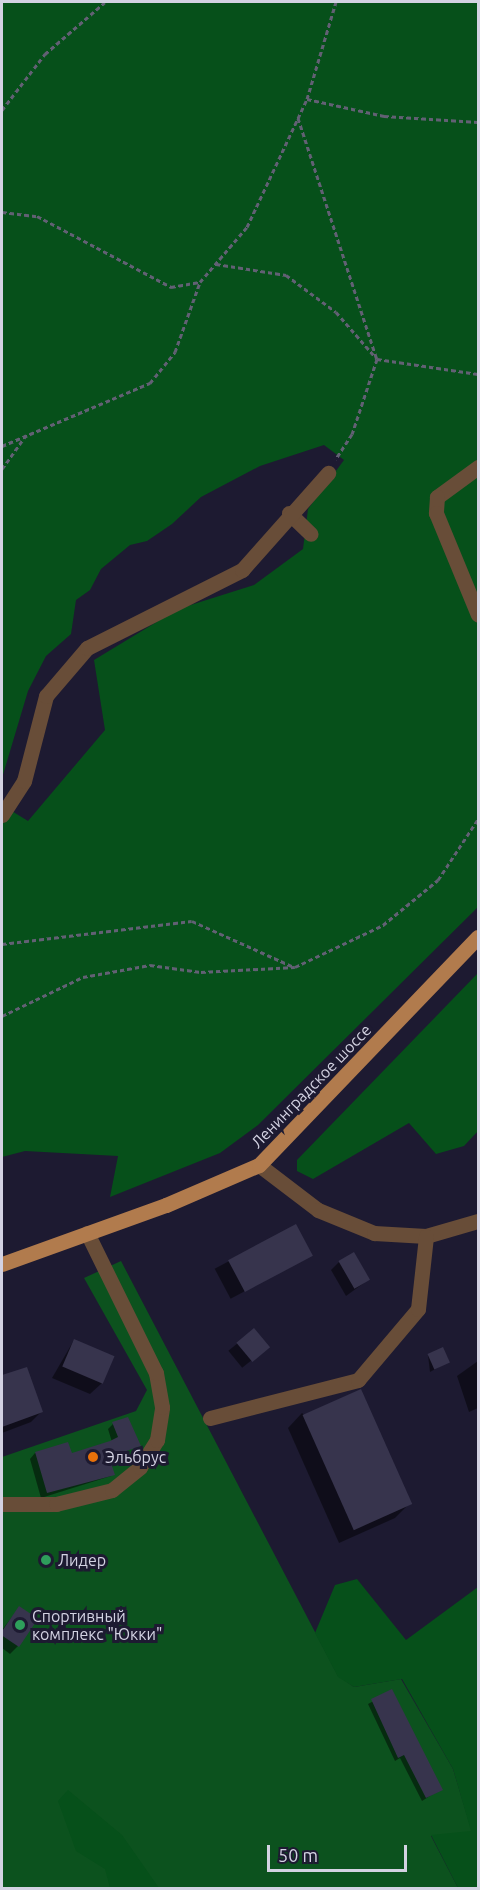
<!DOCTYPE html>
<html>
<head>
<meta charset="utf-8">
<style>
  body { margin:0 }
  #map { position:relative; width:480px; height:1890px; overflow:hidden; background:#1d1a31; font-family:Ubuntu,sans-serif }
  div>[style] { position:absolute }
  [style*='--x'] { left:calc(var(--x)*1px); top:calc(var(--y)*1px); width:calc(var(--w)*1px); rotate:calc(var(--a)*1deg) }
  .green>* { inset:0; background:#0c521e }
  .forest>* { inset:0; background:#06501a }
  .shadow>* { inset:0; background:#0007; transform-origin:0 0 }
  .building>* { inset:0; background:#37344d; transform-origin:0 0 }
  .path>* { height:3px; margin-top:-1.5px; transform-origin:0; background:repeating-linear-gradient(90deg,#626074 0 4.5px,transparent 0 7.5px) }
  .minor>* { height:15px; margin:-7.5px; padding:0 7.5px; transform-origin:7.5px; border-radius:7.5px; background:#684d38 }
  .major>* { height:15px; margin:-7.5px; padding:0 7.5px; transform-origin:7.5px; border-radius:7.5px; background:#b17b4d }
  .dots>* { width:16px; height:16px; translate:-50% -50%; box-sizing:border-box; border:3px solid #1d1a31; border-radius:50% }
  span { translate:-50% -50%; white-space:nowrap; text-align:center; line-height:1.15; -webkit-text-stroke:6px #1d1a31; paint-order:stroke }
  .street-label { font-size:16px; color:#d3d2e2 }
  .poi-label { font-size:16px; color:#d3d2e2 }
  .left { translate:0 -50%; text-align:left }
  .frame { position:absolute; inset:0; border:3px solid #d3d2e2; pointer-events:none }
  .scale { position:absolute; left:267px; top:1845px; width:140px; height:27px; box-sizing:border-box; border:3px solid #d3d2e2; border-top:0; padding-left:8px; font-size:18px; line-height:21px; white-space:nowrap; color:#d3d2e2; -webkit-text-stroke:4px #1d1a31; paint-order:stroke }
</style>
</head>
<body>
<div id="map">
  <div class="green">
    <div style="clip-path:polygon(121px 1261px,338px 1676px,354px 1687px,401px 1679px,453px 1769px,472px 1832px,431px 1836px,458px 1888px,2px 1888px,2px 1457px,136px 1411px,147px 1390px,84px 1278px)"></div>
  </div>
  <div class="forest">
    <div style="clip-path:polygon(2px 2px,478px 2px,478px 907px,258px 1125px,220px 1153px,110px 1197px,118px 1156px,25px 1151px,2px 1157px,2px 805px,28px 821px,105px 730px,94px 660px,178px 609px,254px 585px,303px 549px,308px 509px,344px 460px,324px 445px,260px 466px,201px 497px,172px 524px,147px 541px,130px 545px,101px 569px,90px 590px,76px 600px,71px 634px,46px 656px,28px 691px,2px 778px)"></div>
    <div style="clip-path:polygon(478px 973px,478px 1131px,464px 1146px,436px 1154px,409px 1123px,313px 1179px,297px 1171px,297px 1160px)"></div>
    <div style="clip-path:polygon(357px 1579px,406px 1640px,478px 1587px,478px 1888px,458px 1888px,431px 1835px,471px 1831px,453px 1769px,402px 1679px,354px 1687px,338px 1677px,315px 1633px,335px 1585px)"></div>
    <div style="clip-path:polygon(68px 1790px,122px 1835px,159px 1888px,110px 1888px,105px 1869px,76px 1851px,58px 1801px)"></div>
  </div>
  <div class="shadow">
    <div style="left:295px;top:1226px;width:34px;height:91px;rotate:62deg"></div>
    <div style="clip-path:polygon(339px 1262px,368px 1280px,346px 1296px,331px 1270px)"></div>
    <div style="left:254px;top:1330px;width:22px;height:33px;rotate:51deg"></div>
    <div style="clip-path:polygon(74px 1340px,102px 1383px,90px 1394px,52px 1378px)"></div>
    <div style="clip-path:polygon(428px 1355px,448px 1362px,430px 1372px)"></div>
    <div style="clip-path:polygon(478px 1361px,478px 1408px,469px 1412px,457px 1376px)"></div>
    <div style="clip-path:polygon(26px 1369px,41px 1412px,31px 1422px,2px 1433px,2px 1377px)"></div>
    <div style="clip-path:polygon(302px 1413px,410px 1503px,395px 1518px,339px 1543px,288px 1428px)"></div>
    <div style="clip-path:polygon(113px 1424px,139px 1445px,108px 1460px,111px 1476px,41px 1498px,30px 1459px,35px 1453px,71px 1455px,112px 1442px,108px 1429px)"></div>
    <div style="clip-path:polygon(19px 1608px,18px 1646px,10px 1654px,2px 1648px,2px 1630px)"></div>
    <div style="clip-path:polygon(392px 1691px,441px 1789px,422px 1801px,400px 1758px,395px 1761px,368px 1704px)"></div>
  </div>
  <div class="building">
    <div style="left:296px;top:1224px;width:36px;height:77px;rotate:62deg"></div>
    <div style="left:354px;top:1252px;width:32px;height:18px;rotate:60deg"></div>
    <div style="left:254px;top:1328px;width:25px;height:23px;rotate:50deg"></div>
    <div style="left:74px;top:1339px;width:44px;height:30px;rotate:23deg"></div>
    <div style="left:443px;top:1347px;width:17px;height:17px;rotate:66deg"></div>
    <div style="clip-path:polygon(27px 1367px,43px 1412px,2px 1427px,2px 1375px)"></div>
    <div style="left:361px;top:1389px;width:126px;height:64px;rotate:66deg"></div>
    <div style="clip-path:polygon(128px 1417px,141px 1446px,109px 1457px,115px 1475px,47px 1493px,35px 1452px,68px 1442px,72px 1453px,110px 1441px,118px 1437px,112px 1422px)"></div>
    <div style="left:19px;top:1606px;width:23px;height:34px;rotate:34deg"></div>
    <div style="clip-path:polygon(392px 1689px,443px 1790px,426px 1798px,404px 1755px,398px 1758px,371px 1699px)"></div>
  </div>
  <div class="path">
    <div style="--x:307;--y:99;--w:79;--a:12.4"></div>
    <div style="--x:384;--y:116;--w:94;--a:3.7"></div>
    <div style="--x:2;--y:110;--w:71;--a:-52.5"></div>
    <div style="--x:45;--y:54;--w:79;--a:-40.9"></div>
    <div style="--x:298;--y:118;--w:254;--a:71.9"></div>
    <div style="--x:377;--y:359;--w:79;--a:108.4"></div>
    <div style="--x:352;--y:434;--w:30;--a:123"></div>
    <div style="--x:2;--y:212;--w:35;--a:7"></div>
    <div style="--x:37;--y:216;--w:152;--a:27.9"></div>
    <div style="--x:171;--y:287;--w:29;--a:-10"></div>
    <div style="--x:200;--y:282;--w:72;--a:-49.5"></div>
    <div style="--x:247;--y:227;--w:141;--a:-64.9"></div>
    <div style="--x:307;--y:99;--w:101;--a:-73.4"></div>
    <div style="--x:216;--y:264;--w:71;--a:8.9"></div>
    <div style="--x:286;--y:275;--w:62;--a:36.5"></div>
    <div style="--x:336;--y:312;--w:62;--a:48.9"></div>
    <div style="--x:377;--y:359;--w:102;--a:8.4"></div>
    <div style="--x:2;--y:446;--w:161;--a:-23.1"></div>
    <div style="--x:150;--y:383;--w:40;--a:-51"></div>
    <div style="--x:175;--y:352;--w:74;--a:-70.3"></div>
    <div style="--x:2;--y:469;--w:43;--a:-54.5"></div>
    <div style="--x:2;--y:944;--w:191;--a:-6.9"></div>
    <div style="--x:192;--y:921;--w:112;--a:24.3"></div>
    <div style="--x:2;--y:1016;--w:90;--a:-25.7"></div>
    <div style="--x:83;--y:977;--w:68;--a:-10.2"></div>
    <div style="--x:150;--y:965;--w:51;--a:7.8"></div>
    <div style="--x:201;--y:972;--w:94;--a:-3"></div>
    <div style="--x:295;--y:967;--w:98;--a:-25.5"></div>
    <div style="--x:383;--y:925;--w:71;--a:-39.3"></div>
    <div style="--x:438;--y:880;--w:73;--a:-56.7"></div>
  </div>
  <div class="minor">
    <div style="--x:478;--y:467;--w:51;--a:143.8"></div>
    <div style="--x:437;--y:497;--w:16;--a:94"></div>
    <div style="--x:436;--y:513;--w:110;--a:67.6"></div>
    <div style="--x:289;--y:513;--w:30;--a:44"></div>
    <div style="--x:2;--y:815;--w:40;--a:-57.1"></div>
    <div style="--x:24;--y:781;--w:88;--a:-75.5"></div>
    <div style="--x:46;--y:696;--w:63;--a:-49.5"></div>
    <div style="--x:87;--y:648;--w:174;--a:-26.7"></div>
    <div style="--x:242;--y:570;--w:130;--a:-48.4"></div>
    <div style="--x:259;--y:1165;--w:74;--a:37.3"></div>
    <div style="--x:318;--y:1210;--w:61;--a:22.3"></div>
    <div style="--x:374;--y:1233;--w:52;--a:3.3"></div>
    <div style="--x:426;--y:1236;--w:54;--a:-16.1"></div>
    <div style="--x:210;--y:1418;--w:153;--a:-14.4"></div>
    <div style="--x:358;--y:1380;--w:93;--a:-49.8"></div>
    <div style="--x:418;--y:1309;--w:73;--a:-83.7"></div>
    <div style="--x:2;--y:1504;--w:54;--a:0"></div>
    <div style="--x:56;--y:1504;--w:58;--a:-14"></div>
    <div style="--x:112;--y:1490;--w:36;--a:-39"></div>
    <div style="--x:140;--y:1467;--w:32;--a:-58"></div>
    <div style="--x:157;--y:1440;--w:33;--a:-81"></div>
    <div style="--x:162;--y:1407;--w:35;--a:-100"></div>
    <div style="--x:156;--y:1373;--w:156;--a:-116.2"></div>
  </div>
  <div class="major">
    <div style="--x:2;--y:1264;--w:174;--a:-19.8"></div>
    <div style="--x:166;--y:1205;--w:101;--a:-23.3"></div>
    <div style="--x:259;--y:1165;--w:316;--a:-46.2"></div>
  </div>
  <div class="dots">
    <div style="left:93px;top:1457px;background:#e8710a"></div>
    <div style="left:46px;top:1560px;background:#2e9e5b"></div>
    <div style="left:20px;top:1625px;background:#2e9e5b"></div>
  </div>
  <div class="street-label">
    <span style="left:311px;top:1086px;rotate:-46deg">Ленинградское шоссе</span>
  </div>
  <div class="poi-label">
    <span class="left" style="left:105px;top:1457px">Эльбрус</span>
    <span class="left" style="left:58px;top:1560px">Лидер</span>
    <span class="left" style="left:32px;top:1625px">Спортивный<br>комплекс "Юкки"</span>
  </div>
  <div class="frame"></div>
  <div class="scale">50 m</div>
</div>
</body>
</html>
